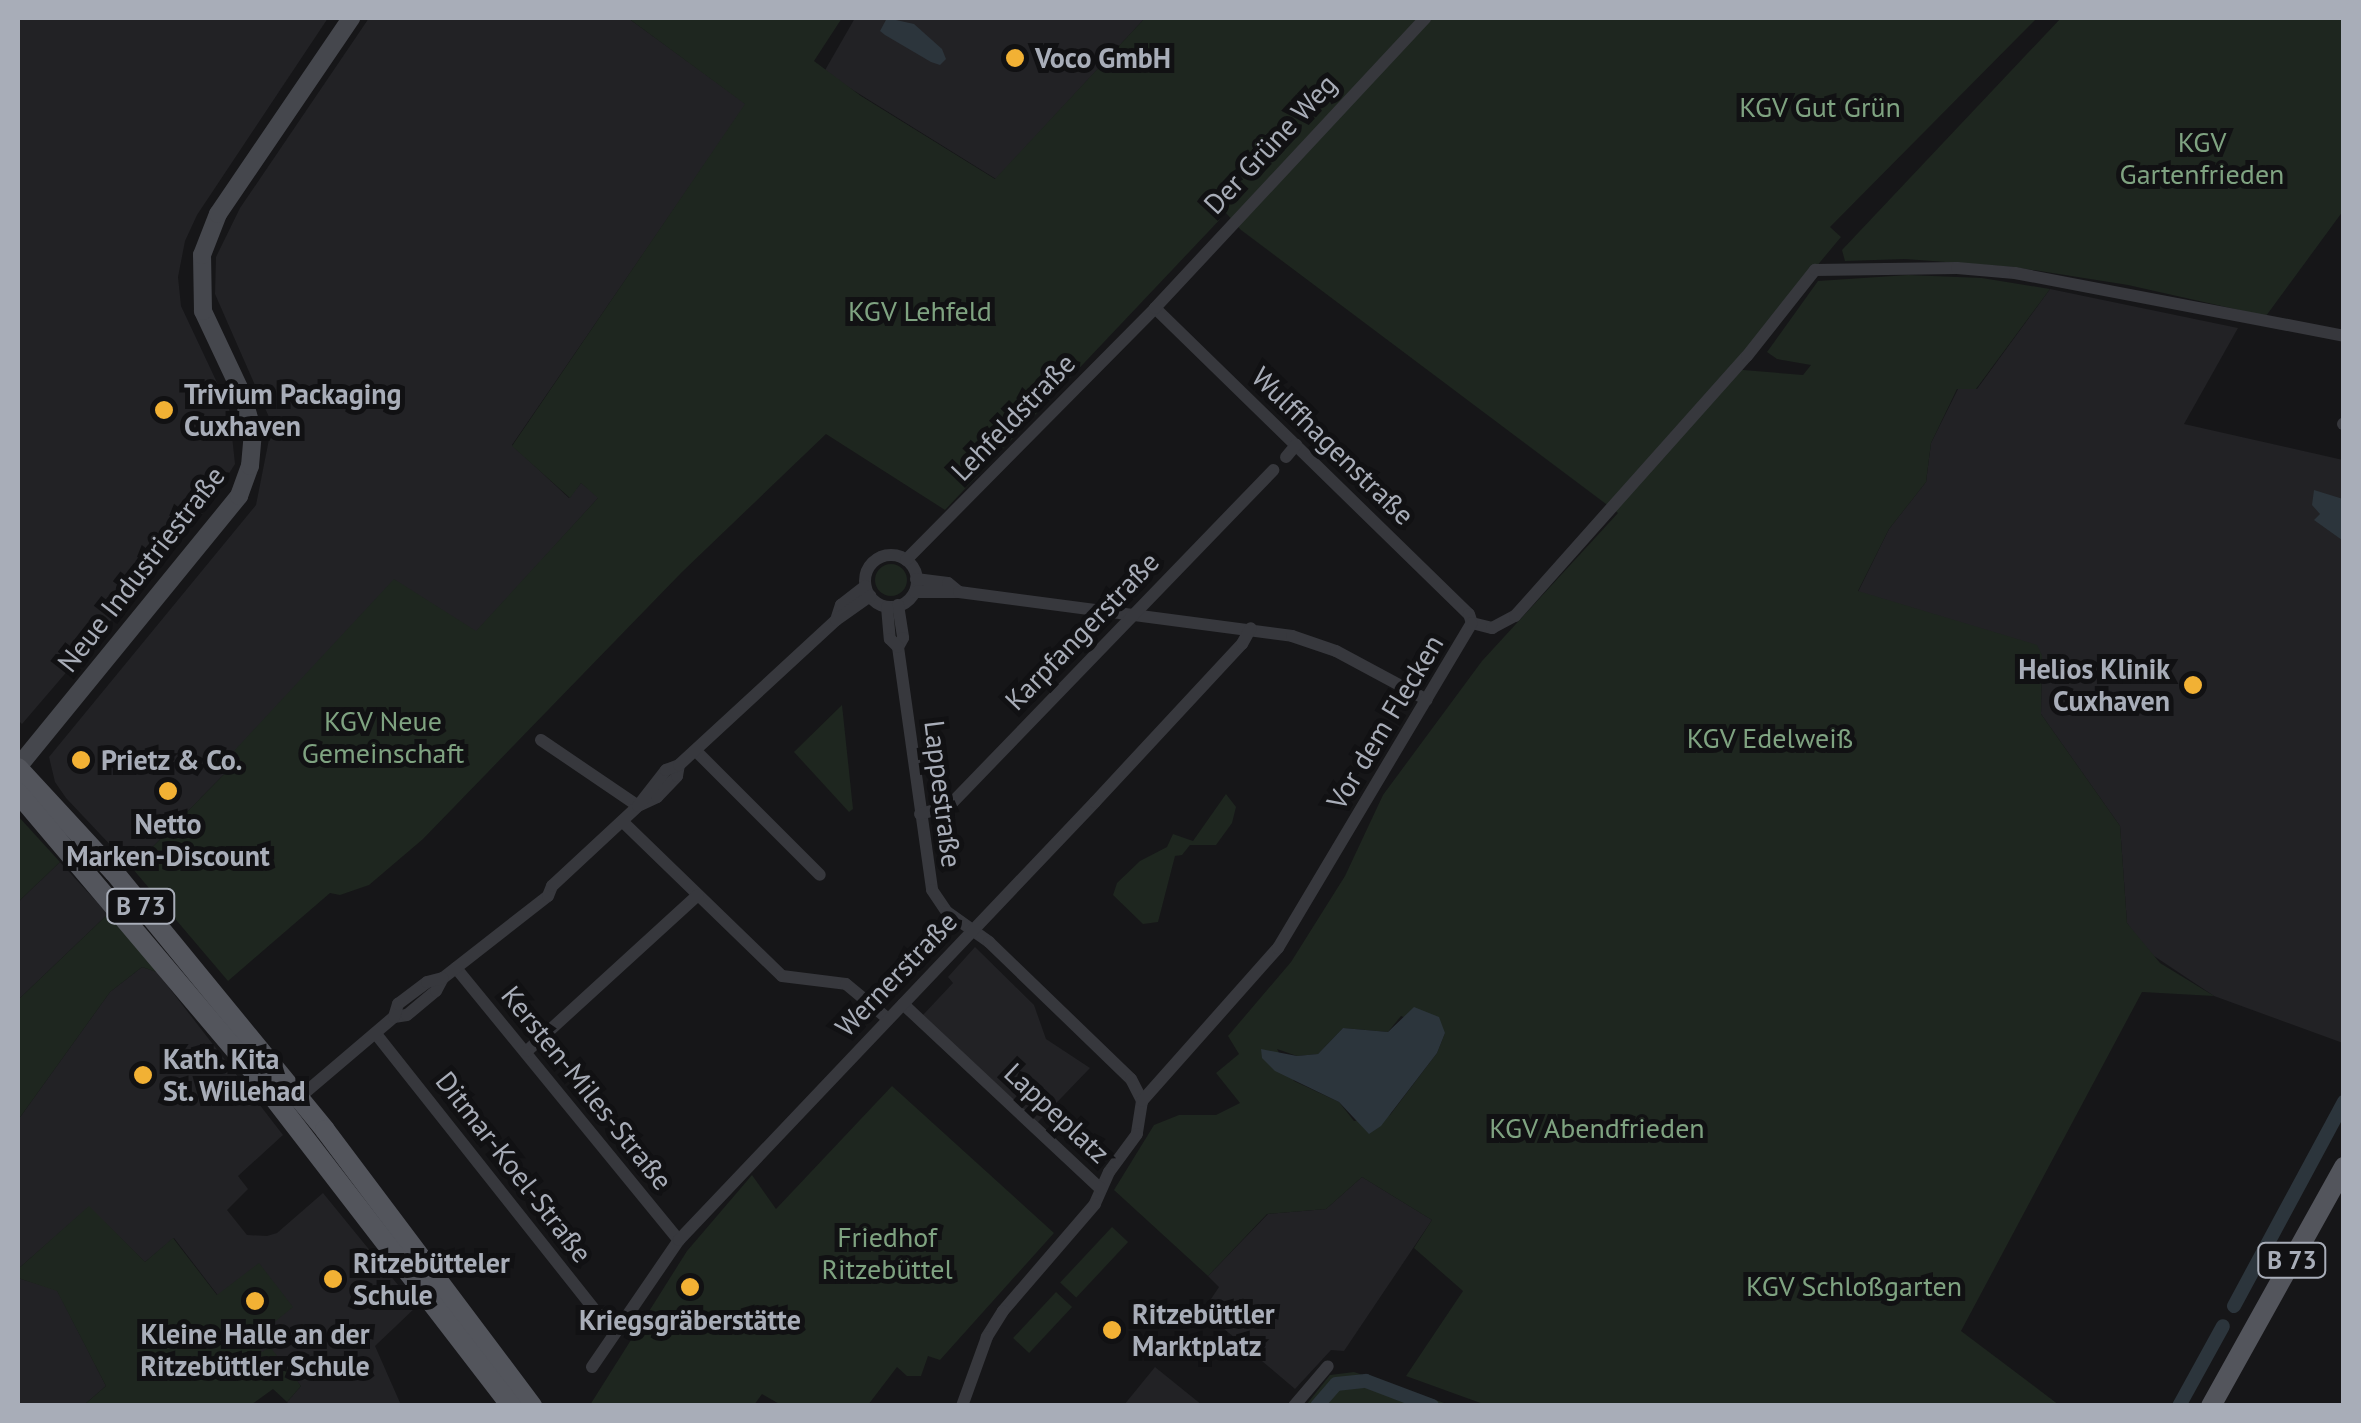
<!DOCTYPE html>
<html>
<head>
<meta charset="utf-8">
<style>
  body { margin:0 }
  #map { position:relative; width:2361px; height:1423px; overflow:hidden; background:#161618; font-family:"PT Sans",sans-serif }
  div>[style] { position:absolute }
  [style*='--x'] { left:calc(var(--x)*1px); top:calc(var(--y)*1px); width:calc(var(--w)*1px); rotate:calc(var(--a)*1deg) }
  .built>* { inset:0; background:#222225 }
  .green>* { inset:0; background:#1e261f; transform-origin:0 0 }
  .round { border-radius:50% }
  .water>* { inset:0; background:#2c353c }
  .canal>* { height:14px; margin:-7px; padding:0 7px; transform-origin:7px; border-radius:7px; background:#2c353c }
  .street>* { height:12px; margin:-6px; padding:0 6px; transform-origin:6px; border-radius:6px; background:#37383d }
  .street>.ring { margin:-6px; padding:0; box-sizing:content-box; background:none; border:12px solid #37383d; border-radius:50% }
  .secondary>* { height:18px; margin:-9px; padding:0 9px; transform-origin:9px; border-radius:9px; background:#45474d }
  .primary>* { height:20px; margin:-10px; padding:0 10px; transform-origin:10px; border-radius:10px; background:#53555c }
  .dots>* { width:28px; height:28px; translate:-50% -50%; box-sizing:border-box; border:5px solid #111113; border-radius:50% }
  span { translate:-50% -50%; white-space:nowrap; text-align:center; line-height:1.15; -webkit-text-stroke:10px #111113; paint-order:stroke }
  .shield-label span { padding:2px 8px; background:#111113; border:2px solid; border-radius:8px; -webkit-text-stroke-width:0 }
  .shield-label { font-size:25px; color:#a8adb8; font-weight:700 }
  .poi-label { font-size:28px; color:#a8adb8; font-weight:700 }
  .left { translate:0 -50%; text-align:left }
  .right { translate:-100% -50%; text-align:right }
  .park-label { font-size:28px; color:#7fa381 }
  .street-label { font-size:28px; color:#a8adb8 }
  .frame { position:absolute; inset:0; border:20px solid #a8adb8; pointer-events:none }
</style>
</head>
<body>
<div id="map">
  <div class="built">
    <div style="clip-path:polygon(18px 18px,328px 18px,197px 215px,185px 241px,178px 277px,181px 306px,229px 408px,235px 464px,207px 508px,22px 724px,18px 720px)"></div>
    <div style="clip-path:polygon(369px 18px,628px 18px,746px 104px,512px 445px,569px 498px,581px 483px,599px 497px,476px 632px,235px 752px,241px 757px,132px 868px,66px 798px,55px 782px,49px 757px,256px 505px,272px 424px,215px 294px,216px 257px,240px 208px)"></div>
    <div style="clip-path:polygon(855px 18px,1145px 18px,996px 179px,824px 72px)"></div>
    <div style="clip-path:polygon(2050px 289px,2238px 328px,2184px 424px,2343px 460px,2343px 1043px,2214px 996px,2145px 950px,2127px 923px,2120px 826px,2041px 714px,2042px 655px,1858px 592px,1889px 529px,1926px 482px,1931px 443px,1958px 389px,1977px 389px)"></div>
    <div style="clip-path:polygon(60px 862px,108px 914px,18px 1000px,18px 902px)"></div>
    <div style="clip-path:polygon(975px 947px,1034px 1005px,1046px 1039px,1090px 1068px,1038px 1122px,922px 1016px,953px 983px,948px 977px)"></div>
    <div style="clip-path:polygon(142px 967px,157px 972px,283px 1135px,238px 1176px,248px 1189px,227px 1210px,247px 1235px,267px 1236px,277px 1233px,323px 1193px,416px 1307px,375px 1346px,401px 1405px,290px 1405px,287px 1402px,301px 1386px,269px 1348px,262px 1353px,174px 1238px,145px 1262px,89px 1207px,18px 1269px,18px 1120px,110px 992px)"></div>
    <div style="clip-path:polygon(1362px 1177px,1432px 1220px,1344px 1351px,1331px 1350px,1295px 1389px,1203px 1311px,1219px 1287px,1208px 1276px,1268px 1214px,1326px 1209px)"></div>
    <div style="clip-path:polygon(18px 1278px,57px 1290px,106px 1386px,84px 1405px,18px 1405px)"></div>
    <div style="clip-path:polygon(1155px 1367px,1202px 1405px,1124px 1405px)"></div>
  </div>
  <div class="green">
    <div style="clip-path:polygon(evenodd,628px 18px,842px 18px,814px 61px,861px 96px,995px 179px,1145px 18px,2037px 18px,1830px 227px,1841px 237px,1731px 369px,1803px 375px,1811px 365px,1777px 359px,1767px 352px,1818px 281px,1908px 275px,1982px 278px,2050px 289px,1976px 389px,1957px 389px,1931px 443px,1926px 482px,1889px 529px,1858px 591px,2037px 645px,2042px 655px,2041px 714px,2120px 826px,2127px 923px,2160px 963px,2214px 996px,2142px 992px,1961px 1331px,2059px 1405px,1486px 1405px,1406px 1376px,1463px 1291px,1414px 1248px,1432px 1220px,1362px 1177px,1326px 1209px,1267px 1214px,1208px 1276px,1114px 1190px,1154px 1125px,1179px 1115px,1216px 1115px,1240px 1103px,1216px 1073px,1239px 1054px,1228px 1036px,1291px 962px,1345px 876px,1383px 795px,1482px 661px,1618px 513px,1241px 230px,1226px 213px,945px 510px,826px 434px,682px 572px,423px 839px,369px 885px,340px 895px,330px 893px,228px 981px,132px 868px,240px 758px,234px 751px,394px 579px,476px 631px,598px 498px,581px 483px,570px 498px,512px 446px,745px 104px,628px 18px,1401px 1016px,1445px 1033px,1437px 1053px,1390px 1115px,1354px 1121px,1339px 1102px,1294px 1081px,1277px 1049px,1297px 1056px,1318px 1054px,1343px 1028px,1388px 1032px,1401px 1016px)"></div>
    <div style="clip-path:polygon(2061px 18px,2343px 18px,2343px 211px,2266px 316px,2128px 285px,2014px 267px,1905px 259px,1845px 261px,1842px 250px)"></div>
    <div class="round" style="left:875px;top:564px;width:32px;height:32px"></div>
    <div style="clip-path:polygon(842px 705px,853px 809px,849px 812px,794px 752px)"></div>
    <div style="clip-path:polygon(1226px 794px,1236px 807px,1232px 823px,1216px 845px,1190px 845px,1182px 855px,1175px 856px,1158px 922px,1143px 924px,1113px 895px,1117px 883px,1140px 861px,1167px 847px,1173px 834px,1193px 841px)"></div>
    <div style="clip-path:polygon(18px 816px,60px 862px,18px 902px)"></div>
    <div style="clip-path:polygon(108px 914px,157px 972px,142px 967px,110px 992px,18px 1120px,18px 1000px)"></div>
    <div style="clip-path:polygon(892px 1086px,1054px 1233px,940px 1360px,928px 1356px,921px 1376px,907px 1376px,897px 1367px,868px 1405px,781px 1405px,762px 1394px,754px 1405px,590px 1405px,687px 1251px,752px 1175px,776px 1209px)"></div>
    <div style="clip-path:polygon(89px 1206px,145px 1262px,173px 1238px,217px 1295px,259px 1263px,293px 1307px,252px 1340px,262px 1352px,270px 1347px,301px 1386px,287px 1402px,273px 1389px,251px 1405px,84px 1405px,106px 1386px,57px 1291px,18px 1278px,18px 1269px)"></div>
    <div style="left:1112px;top:1227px;width:22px;height:76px;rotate:43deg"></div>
    <div style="left:1056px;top:1292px;width:22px;height:63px;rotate:43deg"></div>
    <div style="clip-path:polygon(1354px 1372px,1450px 1405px,1306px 1405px,1330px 1375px)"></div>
  </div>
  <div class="water">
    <div style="clip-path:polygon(887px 18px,914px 24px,942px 49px,946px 59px,940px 65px,931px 62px,885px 35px,880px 31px)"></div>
    <div style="clip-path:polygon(2314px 490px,2343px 499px,2342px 540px,2314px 520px,2320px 514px,2312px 505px)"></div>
    <div style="clip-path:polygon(1414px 1007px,1439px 1017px,1445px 1033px,1437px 1053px,1381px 1126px,1369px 1134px,1339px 1102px,1275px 1071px,1262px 1058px,1261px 1049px,1297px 1056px,1318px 1054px,1343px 1028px,1388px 1032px)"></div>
  </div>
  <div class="canal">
    <div style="--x:2234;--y:1306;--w:232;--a:-61.7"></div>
    <div style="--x:1317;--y:1406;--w:29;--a:-49"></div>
    <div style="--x:1336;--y:1384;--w:30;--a:-6"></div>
    <div style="--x:1366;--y:1381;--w:71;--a:20.7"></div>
    <div style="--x:2179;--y:1406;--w:91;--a:-61.2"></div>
  </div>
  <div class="street">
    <div style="--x:1155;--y:308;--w:438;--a:44.3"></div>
    <div style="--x:1469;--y:614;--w:9;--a:72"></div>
    <div style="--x:2343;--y:424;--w:1;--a:-45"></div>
    <div style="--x:1286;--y:457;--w:16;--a:-50"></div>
    <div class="ring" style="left:865px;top:555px;width:40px;height:40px"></div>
    <div style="--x:906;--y:560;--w:354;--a:-45.3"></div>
    <div style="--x:1155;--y:308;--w:396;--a:-47"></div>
    <div style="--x:916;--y:579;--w:32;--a:7"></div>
    <div style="--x:948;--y:583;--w:14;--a:39"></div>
    <div style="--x:915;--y:592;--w:44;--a:0"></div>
    <div style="--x:959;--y:592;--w:336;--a:7.5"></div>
    <div style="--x:1292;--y:636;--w:46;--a:18.8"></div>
    <div style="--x:1336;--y:651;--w:103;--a:28.3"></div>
    <div style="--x:898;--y:605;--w:33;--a:81"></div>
    <div style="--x:903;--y:638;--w:10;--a:119"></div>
    <div style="--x:898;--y:647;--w:245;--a:82"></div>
    <div style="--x:932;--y:890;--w:27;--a:56"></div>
    <div style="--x:947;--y:912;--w:52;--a:35.5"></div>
    <div style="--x:989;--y:942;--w:197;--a:44"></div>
    <div style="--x:1131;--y:1079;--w:25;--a:63"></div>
    <div style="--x:1142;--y:1101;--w:33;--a:99"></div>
    <div style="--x:1137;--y:1134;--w:47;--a:126.4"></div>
    <div style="--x:1109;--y:1172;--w:35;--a:114"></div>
    <div style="--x:1095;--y:1204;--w:141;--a:130.7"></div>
    <div style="--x:1003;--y:1311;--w:31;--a:122"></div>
    <div style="--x:987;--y:1337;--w:73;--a:109.9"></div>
    <div style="--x:887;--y:607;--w:32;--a:85"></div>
    <div style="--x:890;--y:639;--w:11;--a:45"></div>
    <div style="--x:836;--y:620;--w:16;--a:-72"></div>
    <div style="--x:841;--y:605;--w:31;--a:-38"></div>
    <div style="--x:1472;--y:623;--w:21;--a:14"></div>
    <div style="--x:1492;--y:628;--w:26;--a:-28"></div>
    <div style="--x:1515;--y:616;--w:348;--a:-48.3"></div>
    <div style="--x:1747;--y:356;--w:110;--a:-51.7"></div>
    <div style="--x:1815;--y:270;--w:142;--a:-0.8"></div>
    <div style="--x:1957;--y:268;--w:58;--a:4.9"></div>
    <div style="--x:2015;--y:273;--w:335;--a:10.8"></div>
    <div style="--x:541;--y:740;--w:117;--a:34.2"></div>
    <div style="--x:696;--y:751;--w:175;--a:45"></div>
    <div style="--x:640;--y:805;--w:19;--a:-25"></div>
    <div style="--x:657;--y:797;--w:29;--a:-46"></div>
    <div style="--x:677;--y:776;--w:11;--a:-80"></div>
    <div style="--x:920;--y:814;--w:30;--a:-15"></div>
    <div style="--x:949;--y:806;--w:467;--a:-46"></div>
    <div style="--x:623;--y:822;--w:221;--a:44.1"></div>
    <div style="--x:782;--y:976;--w:64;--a:7.1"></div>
    <div style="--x:846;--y:984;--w:53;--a:39.7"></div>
    <div style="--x:456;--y:968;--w:352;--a:50.7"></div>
    <div style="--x:903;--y:1004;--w:271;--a:43.1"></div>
    <div style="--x:394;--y:1017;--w:13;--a:-9"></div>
    <div style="--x:407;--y:1015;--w:38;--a:-40"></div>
    <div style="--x:436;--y:991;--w:15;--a:-62"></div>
    <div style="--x:443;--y:978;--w:133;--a:-38"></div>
    <div style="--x:548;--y:896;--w:11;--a:-68"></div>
    <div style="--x:552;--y:886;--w:117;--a:-42.9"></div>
    <div style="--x:638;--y:806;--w:46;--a:-52.1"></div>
    <div style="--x:666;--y:770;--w:14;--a:-21"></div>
    <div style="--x:679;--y:765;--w:214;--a:-42.7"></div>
    <div style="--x:836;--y:620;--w:42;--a:-35.2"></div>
    <div style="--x:376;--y:1034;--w:357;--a:51.6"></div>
    <div style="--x:598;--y:1314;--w:23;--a:34"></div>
    <div style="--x:527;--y:1051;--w:231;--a:-42.4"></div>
    <div style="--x:1142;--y:1101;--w:205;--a:-48.4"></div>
    <div style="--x:1278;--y:948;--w:378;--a:-59.2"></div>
    <div style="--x:294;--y:1102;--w:131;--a:-40.4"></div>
    <div style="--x:394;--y:1017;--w:14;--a:-73"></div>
    <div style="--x:398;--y:1004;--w:36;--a:-37"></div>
    <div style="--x:427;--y:982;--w:16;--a:-14"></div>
    <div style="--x:592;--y:1367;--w:154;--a:-55.6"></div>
    <div style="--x:679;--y:1240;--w:604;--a:-46.48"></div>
    <div style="--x:1095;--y:802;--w:216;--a:-47.1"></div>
    <div style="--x:1242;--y:644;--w:18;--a:-61"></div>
    <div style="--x:1294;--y:1406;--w:52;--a:-49.6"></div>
  </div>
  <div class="secondary">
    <div style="--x:18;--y:767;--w:350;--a:-50.8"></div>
    <div style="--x:239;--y:496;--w:32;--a:-70"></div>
    <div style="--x:250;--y:466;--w:34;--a:-85"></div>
    <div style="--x:253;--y:432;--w:40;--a:-106"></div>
    <div style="--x:242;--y:394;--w:92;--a:-115.2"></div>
    <div style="--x:203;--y:311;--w:56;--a:-91"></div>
    <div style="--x:202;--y:255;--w:44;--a:-68.7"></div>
    <div style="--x:218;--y:214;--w:237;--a:-55.8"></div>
  </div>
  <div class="primary">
    <div style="--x:18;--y:768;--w:142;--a:47.3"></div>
    <div style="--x:114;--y:872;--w:333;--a:50.7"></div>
    <div style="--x:325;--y:1130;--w:345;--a:53.1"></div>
    <div style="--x:18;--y:793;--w:365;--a:49.8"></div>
    <div style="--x:254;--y:1072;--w:421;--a:52.4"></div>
    <div style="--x:2211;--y:1406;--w:274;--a:-60.9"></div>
  </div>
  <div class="dots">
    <div style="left:1015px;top:58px;background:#f2b134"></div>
    <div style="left:164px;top:410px;background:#f2b134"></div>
    <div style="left:2193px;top:685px;background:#f2b134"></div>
    <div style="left:81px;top:760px;background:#f2b134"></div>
    <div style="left:168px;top:791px;background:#f2b134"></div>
    <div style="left:143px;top:1075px;background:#f2b134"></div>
    <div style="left:333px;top:1279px;background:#f2b134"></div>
    <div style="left:690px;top:1287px;background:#f2b134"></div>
    <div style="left:255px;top:1301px;background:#f2b134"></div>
    <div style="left:1112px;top:1330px;background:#f2b134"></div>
  </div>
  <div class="shield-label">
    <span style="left:141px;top:906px">B 73</span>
    <span style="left:2292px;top:1260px">B 73</span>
  </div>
  <div class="poi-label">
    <span class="left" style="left:1035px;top:58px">Voco GmbH</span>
    <span class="left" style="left:184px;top:410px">Trivium Packaging<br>Cuxhaven</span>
    <span class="right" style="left:2170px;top:685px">Helios Klinik<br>Cuxhaven</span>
    <span class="left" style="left:101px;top:760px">Prietz &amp; Co.</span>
    <span style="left:168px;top:840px">Netto<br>Marken-Discount</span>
    <span class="left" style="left:163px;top:1075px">Kath. Kita<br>St. Willehad</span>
    <span class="left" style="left:353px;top:1279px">Ritzebütteler<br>Schule</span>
    <span class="left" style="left:1132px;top:1330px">Ritzebüttler<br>Marktplatz</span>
    <span style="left:690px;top:1320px">Kriegsgräberstätte</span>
    <span style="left:255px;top:1350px">Kleine Halle an der<br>Ritzebüttler Schule</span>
  </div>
  <div class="park-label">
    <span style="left:1820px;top:107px">KGV Gut Grün</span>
    <span style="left:2202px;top:158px">KGV<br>Gartenfrieden</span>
    <span style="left:920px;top:311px">KGV Lehfeld</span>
    <span style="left:383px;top:737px">KGV Neue<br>Gemeinschaft</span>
    <span style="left:1770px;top:738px">KGV Edelweiß</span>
    <span style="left:1597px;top:1128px">KGV Abendfrieden</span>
    <span style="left:887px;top:1253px">Friedhof<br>Ritzebüttel</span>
    <span style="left:1854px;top:1286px">KGV Schloßgarten</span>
  </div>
  <div class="street-label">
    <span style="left:1270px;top:144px;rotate:-47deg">Der Grüne Weg</span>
    <span style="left:1013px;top:417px;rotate:-46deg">Lehfeldstraße</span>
    <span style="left:1333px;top:446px;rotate:44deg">Wulffhagenstraße</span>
    <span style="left:141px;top:569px;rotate:-52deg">Neue Industriestraße</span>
    <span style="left:1082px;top:631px;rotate:-46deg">Karpfangerstraße</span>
    <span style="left:1385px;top:722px;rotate:-59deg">Vor dem Flecken</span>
    <span style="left:943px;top:794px;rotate:83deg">Lappestraße</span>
    <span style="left:896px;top:974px;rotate:-46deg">Wernerstraße</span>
    <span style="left:587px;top:1088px;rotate:51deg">Kersten-Miles-Straße</span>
    <span style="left:1057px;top:1113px;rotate:43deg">Lappeplatz</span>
    <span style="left:514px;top:1167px;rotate:52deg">Ditmar-Koel-Straße</span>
  </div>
  <div class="frame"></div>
</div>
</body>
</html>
